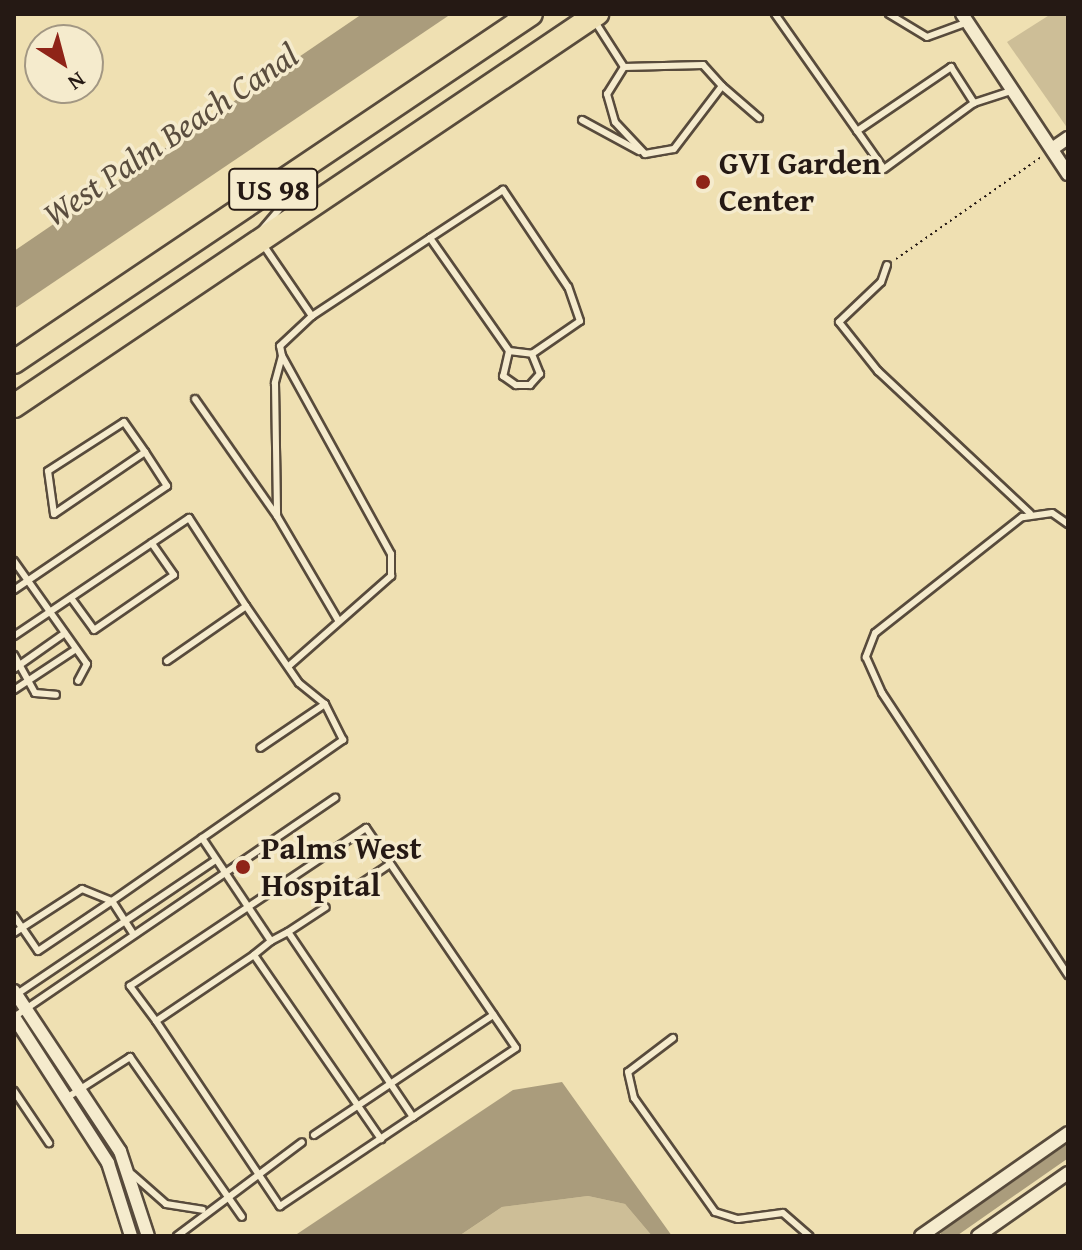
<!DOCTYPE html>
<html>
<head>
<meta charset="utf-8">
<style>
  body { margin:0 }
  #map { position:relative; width:1082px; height:1250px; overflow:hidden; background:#efe0b2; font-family:"Gentium Book Plus",serif }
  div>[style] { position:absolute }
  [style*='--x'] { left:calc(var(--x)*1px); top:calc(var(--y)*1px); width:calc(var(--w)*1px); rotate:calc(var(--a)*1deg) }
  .green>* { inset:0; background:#cdbe97 }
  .water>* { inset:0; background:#aa9c7c }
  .canal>* { height:12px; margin:-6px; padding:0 6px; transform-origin:6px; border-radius:6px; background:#aa9c7c }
  .path>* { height:2px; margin-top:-1px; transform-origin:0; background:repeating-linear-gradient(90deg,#251914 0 2px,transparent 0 6px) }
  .roads { filter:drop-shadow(2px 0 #584b3c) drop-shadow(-2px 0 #584b3c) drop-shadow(0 2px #584b3c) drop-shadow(0 -2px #584b3c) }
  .service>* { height:6px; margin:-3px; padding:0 3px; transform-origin:3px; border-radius:3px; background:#f5ebcd }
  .minor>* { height:12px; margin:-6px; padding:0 6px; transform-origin:6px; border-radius:6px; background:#f5ebcd }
  .trunk>* { height:22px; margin:-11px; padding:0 11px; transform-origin:11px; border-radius:11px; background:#efe0b2 }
  .dots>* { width:22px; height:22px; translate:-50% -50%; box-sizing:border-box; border:4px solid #f5ebcd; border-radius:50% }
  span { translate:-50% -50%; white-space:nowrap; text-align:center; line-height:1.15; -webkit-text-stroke:7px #f5ebcd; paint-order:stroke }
  .shield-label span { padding:2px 6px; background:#f5ebcd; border:2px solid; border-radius:6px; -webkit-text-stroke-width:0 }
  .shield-label { font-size:30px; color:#251914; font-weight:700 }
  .poi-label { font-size:32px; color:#251914; font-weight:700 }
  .left { translate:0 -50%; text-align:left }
  .water-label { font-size:34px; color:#5a4d3e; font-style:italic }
  .frame { position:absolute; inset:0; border:16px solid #251914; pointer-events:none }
  .north { position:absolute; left:24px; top:24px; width:80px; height:80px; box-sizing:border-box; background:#f5ebcd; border:2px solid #a29783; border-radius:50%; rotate:144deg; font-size:22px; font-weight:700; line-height:32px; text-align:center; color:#251914 }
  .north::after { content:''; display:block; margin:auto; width:28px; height:36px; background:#8f2418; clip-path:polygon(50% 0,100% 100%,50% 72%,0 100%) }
</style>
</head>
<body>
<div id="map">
  <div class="green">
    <div style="clip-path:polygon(1051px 14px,1068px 14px,1068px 129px,1007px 42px)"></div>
    <div style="clip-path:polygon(588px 1196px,625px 1204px,652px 1236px,459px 1236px,502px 1207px)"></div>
  </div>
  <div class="water">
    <div style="clip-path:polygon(362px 14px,451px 14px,14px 309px,14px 251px)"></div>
    <div style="clip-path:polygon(562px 1082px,672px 1236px,652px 1236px,625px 1204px,588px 1196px,502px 1207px,459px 1236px,294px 1236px,513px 1090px)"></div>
  </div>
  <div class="canal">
    <div style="--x:946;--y:1236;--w:149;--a:-34.9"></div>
  </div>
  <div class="path">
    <div style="--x:896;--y:259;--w:177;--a:-35.1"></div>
  </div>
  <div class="roads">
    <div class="service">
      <div style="--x:775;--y:14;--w:189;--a:54.9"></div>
      <div style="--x:884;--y:169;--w:112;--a:-36.3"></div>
      <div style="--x:974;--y:103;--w:40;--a:-18"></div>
      <div style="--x:889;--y:14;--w:44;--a:31.2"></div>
      <div style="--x:927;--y:37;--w:44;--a:-20.1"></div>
      <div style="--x:594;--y:20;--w:56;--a:57.4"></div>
      <div style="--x:624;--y:67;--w:32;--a:122"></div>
      <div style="--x:607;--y:94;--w:29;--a:74"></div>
      <div style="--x:615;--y:122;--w:44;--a:46.8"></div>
      <div style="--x:645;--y:154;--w:29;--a:-10"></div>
      <div style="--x:674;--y:149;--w:79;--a:-52.7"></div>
      <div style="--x:722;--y:86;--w:28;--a:-132"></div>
      <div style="--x:703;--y:65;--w:79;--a:178.5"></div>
      <div style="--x:722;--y:86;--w:49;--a:40.9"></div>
      <div style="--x:582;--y:120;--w:65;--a:28.5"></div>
      <div style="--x:857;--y:131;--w:114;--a:-34.2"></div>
      <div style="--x:951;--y:67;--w:43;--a:57.4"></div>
      <div style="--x:260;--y:232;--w:79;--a:-49.6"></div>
      <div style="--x:264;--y:246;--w:85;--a:55.6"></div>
      <div style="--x:312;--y:316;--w:141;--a:-33.5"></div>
      <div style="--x:430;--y:238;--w:138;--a:55"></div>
      <div style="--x:509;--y:351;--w:23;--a:7"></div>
      <div style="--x:532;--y:354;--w:58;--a:-34.5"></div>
      <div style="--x:580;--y:321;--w:36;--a:-109"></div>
      <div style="--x:568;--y:287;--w:117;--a:-123.8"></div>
      <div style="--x:503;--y:190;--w:87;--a:146.7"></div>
      <div style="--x:887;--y:265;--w:18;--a:109"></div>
      <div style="--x:881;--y:282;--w:58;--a:136.4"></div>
      <div style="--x:839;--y:322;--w:63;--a:51.5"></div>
      <div style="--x:878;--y:371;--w:208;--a:43.1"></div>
      <div style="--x:509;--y:351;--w:26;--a:103"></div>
      <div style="--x:503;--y:376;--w:16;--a:35"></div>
      <div style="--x:516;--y:385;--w:14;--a:0"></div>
      <div style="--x:530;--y:385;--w:15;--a:-48"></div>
      <div style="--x:540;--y:374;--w:22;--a:-112"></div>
      <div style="--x:282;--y:356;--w:28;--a:105"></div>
      <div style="--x:275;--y:383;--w:133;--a:89.1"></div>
      <div style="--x:277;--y:516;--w:121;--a:59.6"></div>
      <div style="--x:195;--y:399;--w:143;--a:55"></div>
      <div style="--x:1068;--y:524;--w:19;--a:-145"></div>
      <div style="--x:1052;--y:513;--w:30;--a:172"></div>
      <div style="--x:1022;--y:517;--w:187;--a:141.7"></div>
      <div style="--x:875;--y:633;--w:26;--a:111"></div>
      <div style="--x:866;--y:657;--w:39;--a:66"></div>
      <div style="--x:882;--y:693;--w:338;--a:56.6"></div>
      <div style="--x:14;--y:561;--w:126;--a:54.7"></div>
      <div style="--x:87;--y:664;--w:19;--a:118"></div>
      <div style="--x:14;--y:590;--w:185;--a:-34.2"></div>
      <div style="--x:167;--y:486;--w:40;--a:-122.9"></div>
      <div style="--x:145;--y:452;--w:110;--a:145.7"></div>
      <div style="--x:54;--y:514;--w:43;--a:-97.9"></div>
      <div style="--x:48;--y:471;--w:90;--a:-32.8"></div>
      <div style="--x:124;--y:422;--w:37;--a:55"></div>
      <div style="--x:71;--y:598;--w:39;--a:54"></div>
      <div style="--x:94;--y:630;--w:97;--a:-34.5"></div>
      <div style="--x:174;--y:575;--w:39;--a:-125"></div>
      <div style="--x:14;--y:636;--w:211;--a:-34"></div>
      <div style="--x:189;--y:518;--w:105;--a:57.1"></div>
      <div style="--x:14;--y:655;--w:43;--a:61.1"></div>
      <div style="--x:35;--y:693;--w:21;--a:5"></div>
      <div style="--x:167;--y:661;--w:96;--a:-34.8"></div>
      <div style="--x:246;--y:606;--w:93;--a:55.5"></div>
      <div style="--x:299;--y:683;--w:33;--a:39"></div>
      <div style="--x:290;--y:665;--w:135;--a:-41.4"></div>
      <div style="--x:391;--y:576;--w:22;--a:-90"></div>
      <div style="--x:391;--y:554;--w:226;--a:-118.8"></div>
      <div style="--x:282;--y:356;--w:10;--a:-101"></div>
      <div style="--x:280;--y:346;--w:44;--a:-43.2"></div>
      <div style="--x:14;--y:669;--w:62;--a:-35.2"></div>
      <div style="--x:14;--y:690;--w:74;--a:-33.5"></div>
      <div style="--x:202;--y:838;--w:124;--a:56.2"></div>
      <div style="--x:350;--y:891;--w:48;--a:-34"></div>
      <div style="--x:14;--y:916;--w:42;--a:55.6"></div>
      <div style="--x:38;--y:951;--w:89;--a:-34"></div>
      <div style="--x:112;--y:901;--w:40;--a:57.1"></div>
      <div style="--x:288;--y:932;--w:45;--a:-33.3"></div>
      <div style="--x:14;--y:933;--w:81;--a:-32.9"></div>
      <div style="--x:82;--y:889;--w:32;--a:22"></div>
      <div style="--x:112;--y:901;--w:282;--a:-34.9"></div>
      <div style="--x:343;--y:740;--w:40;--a:-116.6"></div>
      <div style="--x:325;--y:704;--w:78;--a:145.9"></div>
      <div style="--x:254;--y:955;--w:118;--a:146"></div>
      <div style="--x:156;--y:1021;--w:223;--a:56.2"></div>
      <div style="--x:280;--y:1206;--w:160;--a:-33.8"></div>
      <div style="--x:17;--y:994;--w:240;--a:-34"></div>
      <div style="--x:14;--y:1017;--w:389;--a:-34.3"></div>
      <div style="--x:156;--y:1021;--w:44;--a:-126.6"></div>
      <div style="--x:130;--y:986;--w:284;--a:-33.8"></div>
      <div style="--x:366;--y:828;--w:266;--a:55.7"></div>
      <div style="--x:516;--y:1048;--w:124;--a:146.2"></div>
      <div style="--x:413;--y:1117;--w:223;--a:-124"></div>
      <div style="--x:288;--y:932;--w:19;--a:152"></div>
      <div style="--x:271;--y:941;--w:22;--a:141"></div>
      <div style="--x:254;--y:955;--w:224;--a:55.4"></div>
      <div style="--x:673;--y:1038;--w:56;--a:142.9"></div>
      <div style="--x:628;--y:1072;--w:27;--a:77"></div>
      <div style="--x:634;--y:1098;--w:140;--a:54.6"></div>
      <div style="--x:715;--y:1212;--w:24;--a:17"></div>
      <div style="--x:738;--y:1219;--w:45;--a:-7.6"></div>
      <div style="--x:783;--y:1213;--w:35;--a:41"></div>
      <div style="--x:14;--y:1091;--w:63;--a:56.1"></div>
      <div style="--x:68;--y:1097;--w:74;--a:-32.8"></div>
      <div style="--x:130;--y:1057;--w:195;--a:55"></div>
      <div style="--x:314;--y:1135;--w:216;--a:-33.8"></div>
      <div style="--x:132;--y:1174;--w:45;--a:41.4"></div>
      <div style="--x:166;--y:1204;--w:37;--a:9"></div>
      <div style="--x:177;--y:1236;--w:156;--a:-36.9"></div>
    </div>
    <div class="minor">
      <div style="--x:962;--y:14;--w:192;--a:56.5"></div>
      <div style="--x:1052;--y:149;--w:19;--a:-35"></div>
      <div style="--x:14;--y:991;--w:192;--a:56.5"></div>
      <div style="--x:120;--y:1151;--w:89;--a:71.8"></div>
      <div style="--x:14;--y:1017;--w:174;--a:57.2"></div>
      <div style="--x:108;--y:1163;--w:77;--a:72.5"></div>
      <div style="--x:921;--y:1236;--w:179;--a:-35"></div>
      <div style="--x:978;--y:1236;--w:110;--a:-35"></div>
    </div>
    <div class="trunk">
      <div style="--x:14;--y:362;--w:623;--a:-33.95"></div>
      <div style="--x:14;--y:406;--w:703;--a:-33.92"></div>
    </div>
  </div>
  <div class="dots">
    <div style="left:703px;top:182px;background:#8f2418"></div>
    <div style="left:243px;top:867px;background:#8f2418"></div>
  </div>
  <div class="shield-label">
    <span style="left:273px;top:189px">US 98</span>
  </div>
  <div class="poi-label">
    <span class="left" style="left:719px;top:182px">GVI Garden<br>Center</span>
    <span class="left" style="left:261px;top:867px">Palms West<br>Hospital</span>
  </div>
  <div class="water-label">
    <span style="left:170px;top:134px;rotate:-34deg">West Palm Beach Canal</span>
  </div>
  <div class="frame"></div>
  <div class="north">N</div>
</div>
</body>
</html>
